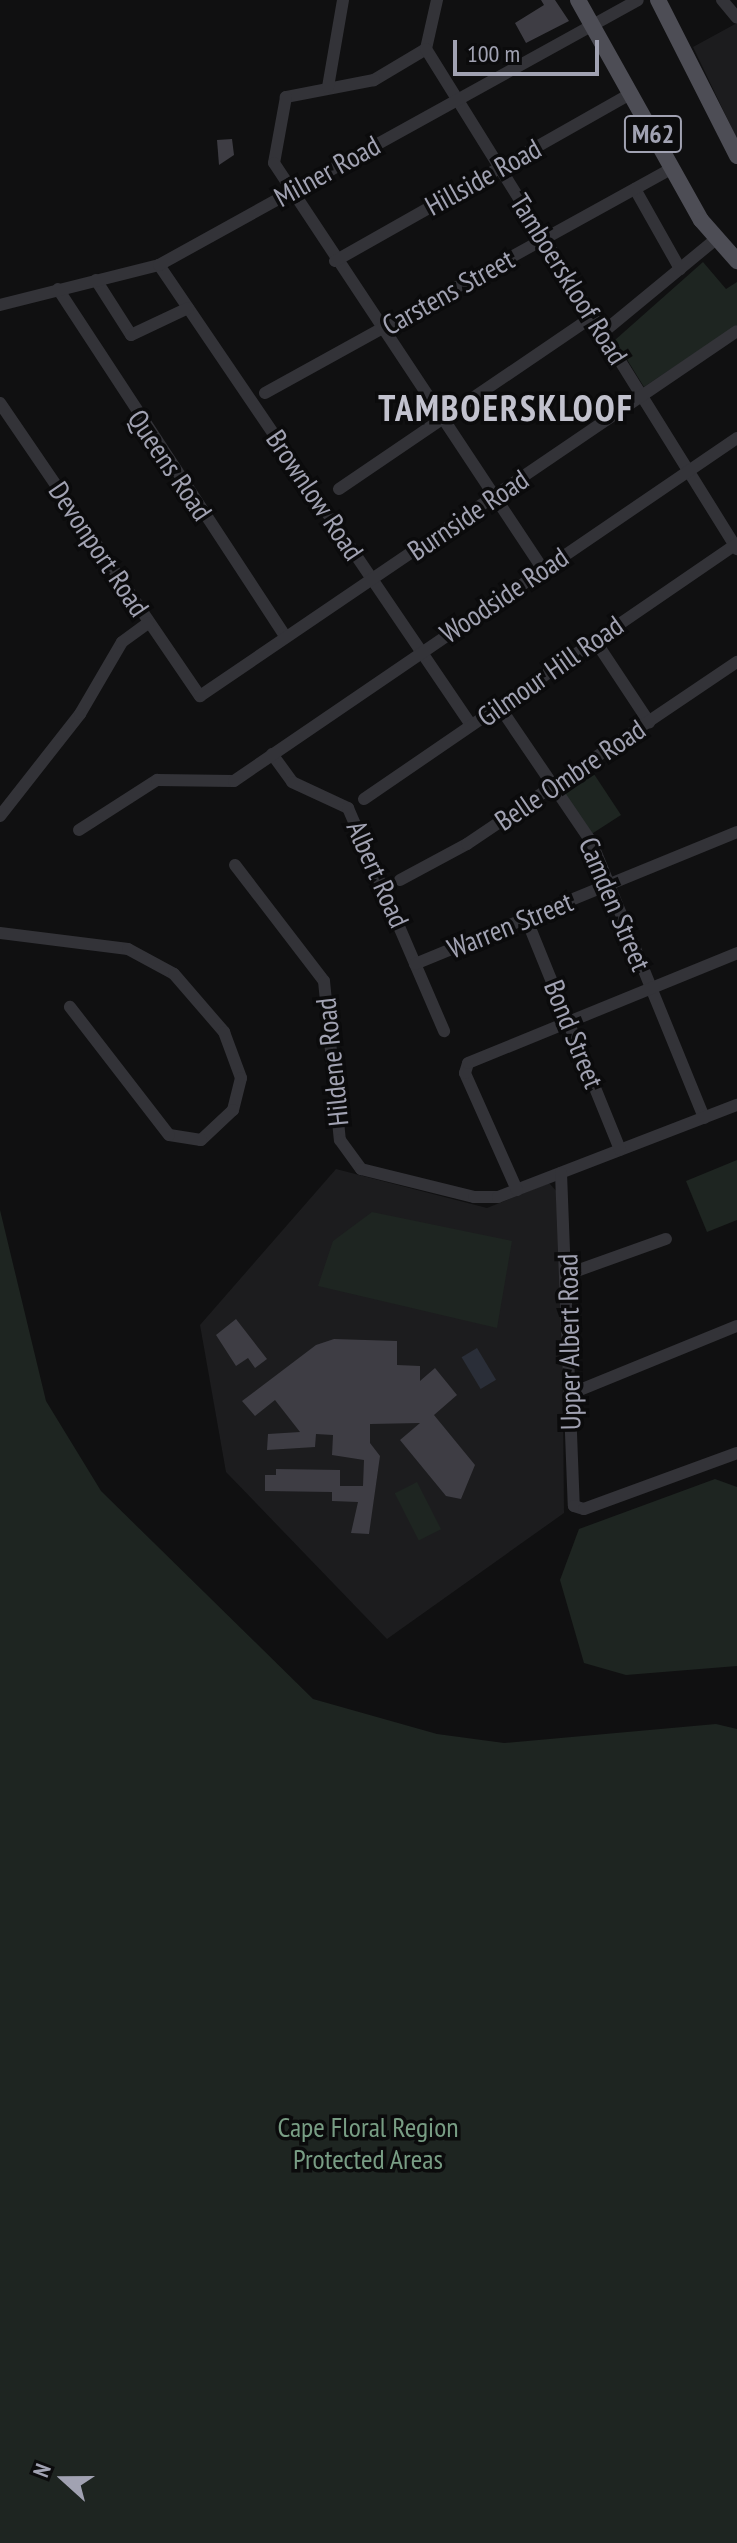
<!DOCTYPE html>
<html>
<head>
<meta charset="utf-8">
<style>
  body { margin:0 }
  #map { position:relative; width:737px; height:2543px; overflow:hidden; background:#101011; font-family:"PT Sans Narrow",sans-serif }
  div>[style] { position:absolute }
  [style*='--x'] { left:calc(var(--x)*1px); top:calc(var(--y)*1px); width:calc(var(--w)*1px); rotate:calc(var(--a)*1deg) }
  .built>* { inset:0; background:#1c1c1e }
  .green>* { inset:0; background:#1e2521; transform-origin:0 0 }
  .water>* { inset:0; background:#2a2e38; transform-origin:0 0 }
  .building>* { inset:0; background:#3e3d44 }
  .minor>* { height:12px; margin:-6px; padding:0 6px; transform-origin:6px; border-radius:6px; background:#333338 }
  .major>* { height:16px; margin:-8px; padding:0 8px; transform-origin:8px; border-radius:8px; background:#4d4d55 }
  span { translate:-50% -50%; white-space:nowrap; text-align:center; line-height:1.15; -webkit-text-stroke:7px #0b0b0c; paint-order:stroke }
  .shield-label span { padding:2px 6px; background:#0b0b0c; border:2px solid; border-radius:6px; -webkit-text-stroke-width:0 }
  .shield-label { font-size:26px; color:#a1a2b2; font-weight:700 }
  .street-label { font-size:28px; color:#a1a2b2 }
  .park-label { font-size:28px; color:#789d84 }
  .district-label { font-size:36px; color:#c2c2ce; font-weight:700; letter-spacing:2px }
  .north { position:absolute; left:24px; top:2439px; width:80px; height:80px; -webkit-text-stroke:6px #0b0b0c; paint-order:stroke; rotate:291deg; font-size:22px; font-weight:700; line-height:32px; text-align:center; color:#a1a2b2 }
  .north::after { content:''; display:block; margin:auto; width:28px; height:36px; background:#a1a2b2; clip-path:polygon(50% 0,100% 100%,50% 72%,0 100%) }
  .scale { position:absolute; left:453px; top:40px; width:146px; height:36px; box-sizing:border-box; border:4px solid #a1a2b2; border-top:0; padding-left:10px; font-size:24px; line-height:28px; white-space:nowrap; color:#a1a2b2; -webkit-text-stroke:6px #0b0b0c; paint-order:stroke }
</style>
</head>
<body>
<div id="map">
  <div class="built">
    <div style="clip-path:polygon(737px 23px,737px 139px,693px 47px)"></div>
    <div style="clip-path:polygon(336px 1169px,487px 1208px,549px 1183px,561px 1196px,564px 1513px,387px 1639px,226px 1472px,200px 1325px)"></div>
  </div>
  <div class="green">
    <div style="clip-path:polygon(703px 262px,726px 289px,737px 282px,737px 325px,644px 387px,615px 340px)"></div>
    <div style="clip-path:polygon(590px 768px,621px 815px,590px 835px,565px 795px,569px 783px)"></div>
    <div style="clip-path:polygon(737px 1160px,737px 1220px,707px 1232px,686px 1181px)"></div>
    <div style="clip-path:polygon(0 1210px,46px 1401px,101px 1491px,313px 1699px,437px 1734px,504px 1743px,716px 1724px,737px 1729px,737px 2543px,0 2543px)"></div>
    <div style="clip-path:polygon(372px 1212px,512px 1241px,497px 1328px,318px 1286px,333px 1241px)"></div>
    <div style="clip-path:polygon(715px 1479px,737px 1487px,737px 1666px,626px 1675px,584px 1663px,560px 1580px,579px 1529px)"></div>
    <div style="left:417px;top:1482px;width:53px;height:25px;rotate:63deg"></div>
  </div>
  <div class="water">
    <div style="left:477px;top:1348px;width:37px;height:18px;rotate:59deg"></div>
  </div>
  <div class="building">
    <div style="clip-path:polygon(541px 0,555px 0,569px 21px,526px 43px,515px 23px,544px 5px)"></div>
    <div style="clip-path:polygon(232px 139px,234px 155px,219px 165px,217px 140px)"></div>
    <div style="clip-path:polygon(236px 1319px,267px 1359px,255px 1368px,248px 1358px,236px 1366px,216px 1335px)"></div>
    <div style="clip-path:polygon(334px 1339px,397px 1341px,397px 1365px,420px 1366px,420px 1381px,435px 1368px,457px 1395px,434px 1415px,475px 1465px,461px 1499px,446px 1496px,400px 1440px,420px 1423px,370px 1424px,370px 1443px,380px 1456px,369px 1534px,351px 1533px,358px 1502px,332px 1501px,332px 1492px,265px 1491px,265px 1475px,276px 1475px,276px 1469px,340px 1470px,340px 1486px,363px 1486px,364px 1460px,332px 1455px,333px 1435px,316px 1434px,315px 1447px,267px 1450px,268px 1434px,300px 1432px,275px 1400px,255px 1416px,242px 1401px,316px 1345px)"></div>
  </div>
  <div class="minor">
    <div style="--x:437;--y:0;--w:50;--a:102.7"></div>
    <div style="--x:426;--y:49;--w:61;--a:149.2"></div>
    <div style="--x:374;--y:80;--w:90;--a:169.1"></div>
    <div style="--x:286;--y:97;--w:67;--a:100.3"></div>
    <div style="--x:274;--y:163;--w:488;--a:56.5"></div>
    <div style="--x:722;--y:0;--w:23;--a:50"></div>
    <div style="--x:426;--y:49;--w:589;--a:58.12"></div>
    <div style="--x:328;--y:87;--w:88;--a:-80.2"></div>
    <div style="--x:635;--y:189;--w:92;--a:60.6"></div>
    <div style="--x:335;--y:261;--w:339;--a:-29.5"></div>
    <div style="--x:159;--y:265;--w:556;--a:55.85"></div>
    <div style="--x:96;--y:280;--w:65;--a:57.5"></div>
    <div style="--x:131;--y:335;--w:63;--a:-25.3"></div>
    <div style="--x:58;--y:289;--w:416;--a:56.8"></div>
    <div style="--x:0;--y:305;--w:164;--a:-14.1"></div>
    <div style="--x:159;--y:265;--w:547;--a:-28.95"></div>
    <div style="--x:602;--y:333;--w:148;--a:-39.5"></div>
    <div style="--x:265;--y:393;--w:465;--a:-28.9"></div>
    <div style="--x:0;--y:403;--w:355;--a:55.7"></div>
    <div style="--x:200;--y:696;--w:649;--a:-34.2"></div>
    <div style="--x:339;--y:489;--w:306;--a:-34.2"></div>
    <div style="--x:594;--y:639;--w:100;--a:56.5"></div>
    <div style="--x:499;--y:706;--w:166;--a:55.8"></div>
    <div style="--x:592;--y:843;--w:297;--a:67.8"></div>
    <div style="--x:272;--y:754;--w:34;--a:54"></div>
    <div style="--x:292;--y:782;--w:62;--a:24.9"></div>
    <div style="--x:348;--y:808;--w:243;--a:66.7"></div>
    <div style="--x:364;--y:799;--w:452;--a:-34.4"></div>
    <div style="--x:0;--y:816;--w:130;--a:-51.9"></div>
    <div style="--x:80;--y:714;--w:83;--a:-59.7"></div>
    <div style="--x:122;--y:642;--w:32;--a:-36"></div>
    <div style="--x:79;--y:830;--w:93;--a:-32.7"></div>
    <div style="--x:157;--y:780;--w:77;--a:0.7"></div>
    <div style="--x:234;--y:781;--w:609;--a:-34.29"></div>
    <div style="--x:235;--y:865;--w:146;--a:52.5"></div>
    <div style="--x:324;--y:981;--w:160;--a:84.3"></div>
    <div style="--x:340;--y:1140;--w:36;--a:54"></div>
    <div style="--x:361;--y:1169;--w:116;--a:13.9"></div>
    <div style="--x:474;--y:1197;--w:24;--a:0"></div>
    <div style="--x:498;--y:1197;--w:256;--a:-21.1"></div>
    <div style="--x:400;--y:880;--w:76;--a:-28.2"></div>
    <div style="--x:467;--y:844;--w:326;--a:-34"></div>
    <div style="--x:526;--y:918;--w:250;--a:67.9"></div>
    <div style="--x:0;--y:933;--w:129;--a:7.1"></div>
    <div style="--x:128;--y:949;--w:52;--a:28.5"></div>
    <div style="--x:174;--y:974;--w:77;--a:49.2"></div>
    <div style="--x:224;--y:1032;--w:49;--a:69.7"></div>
    <div style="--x:241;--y:1078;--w:33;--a:104"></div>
    <div style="--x:233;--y:1110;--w:44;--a:136.8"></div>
    <div style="--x:201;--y:1140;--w:32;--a:-171"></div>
    <div style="--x:169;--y:1135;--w:162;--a:-127.7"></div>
    <div style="--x:415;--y:964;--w:348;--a:-22.3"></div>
    <div style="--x:561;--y:1173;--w:333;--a:87.8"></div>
    <div style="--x:574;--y:1506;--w:10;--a:17"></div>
    <div style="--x:584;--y:1509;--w:163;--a:-20.1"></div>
    <div style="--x:517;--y:1190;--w:128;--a:-114"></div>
    <div style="--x:465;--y:1073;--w:10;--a:-73"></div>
    <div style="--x:468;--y:1063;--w:291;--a:-22.2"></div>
    <div style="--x:568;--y:1274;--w:104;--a:-19.7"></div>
    <div style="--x:570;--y:1394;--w:180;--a:-22.2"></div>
  </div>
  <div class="major">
    <div style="--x:578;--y:0;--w:252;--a:60.8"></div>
    <div style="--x:701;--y:220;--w:55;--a:48.7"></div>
    <div style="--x:658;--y:0;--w:175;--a:63.1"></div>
  </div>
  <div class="shield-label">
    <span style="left:653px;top:134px">M62</span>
  </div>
  <div class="street-label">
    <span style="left:327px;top:171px;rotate:-29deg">Milner Road</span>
    <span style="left:483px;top:177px;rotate:-29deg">Hillside Road</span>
    <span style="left:569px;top:279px;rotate:58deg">Tamboerskloof Road</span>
    <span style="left:448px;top:292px;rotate:-29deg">Carstens Street</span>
    <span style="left:170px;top:465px;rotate:56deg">Queens Road</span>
    <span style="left:315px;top:495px;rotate:56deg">Brownlow Road</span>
    <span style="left:468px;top:515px;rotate:-34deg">Burnside Road</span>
    <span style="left:99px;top:549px;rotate:56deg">Devonport Road</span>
    <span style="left:504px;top:595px;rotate:-34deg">Woodside Road</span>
    <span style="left:550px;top:671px;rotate:-35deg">Gilmour Hill Road</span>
    <span style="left:570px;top:775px;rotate:-34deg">Belle Ombre Road</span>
    <span style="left:378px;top:874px;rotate:66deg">Albert Road</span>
    <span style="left:615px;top:904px;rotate:67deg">Camden Street</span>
    <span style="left:510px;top:925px;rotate:-22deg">Warren Street</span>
    <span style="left:574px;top:1034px;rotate:68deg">Bond Street</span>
    <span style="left:332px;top:1062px;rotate:-96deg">Hildene Road</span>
    <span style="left:569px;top:1342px;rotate:-91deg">Upper Albert Road</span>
  </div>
  <div class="park-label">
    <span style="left:368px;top:2143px">Cape Floral Region<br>Protected Areas</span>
  </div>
  <div class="district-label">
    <span style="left:506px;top:408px">TAMBOERSKLOOF</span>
  </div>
  <div class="north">N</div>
  <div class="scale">100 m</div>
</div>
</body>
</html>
